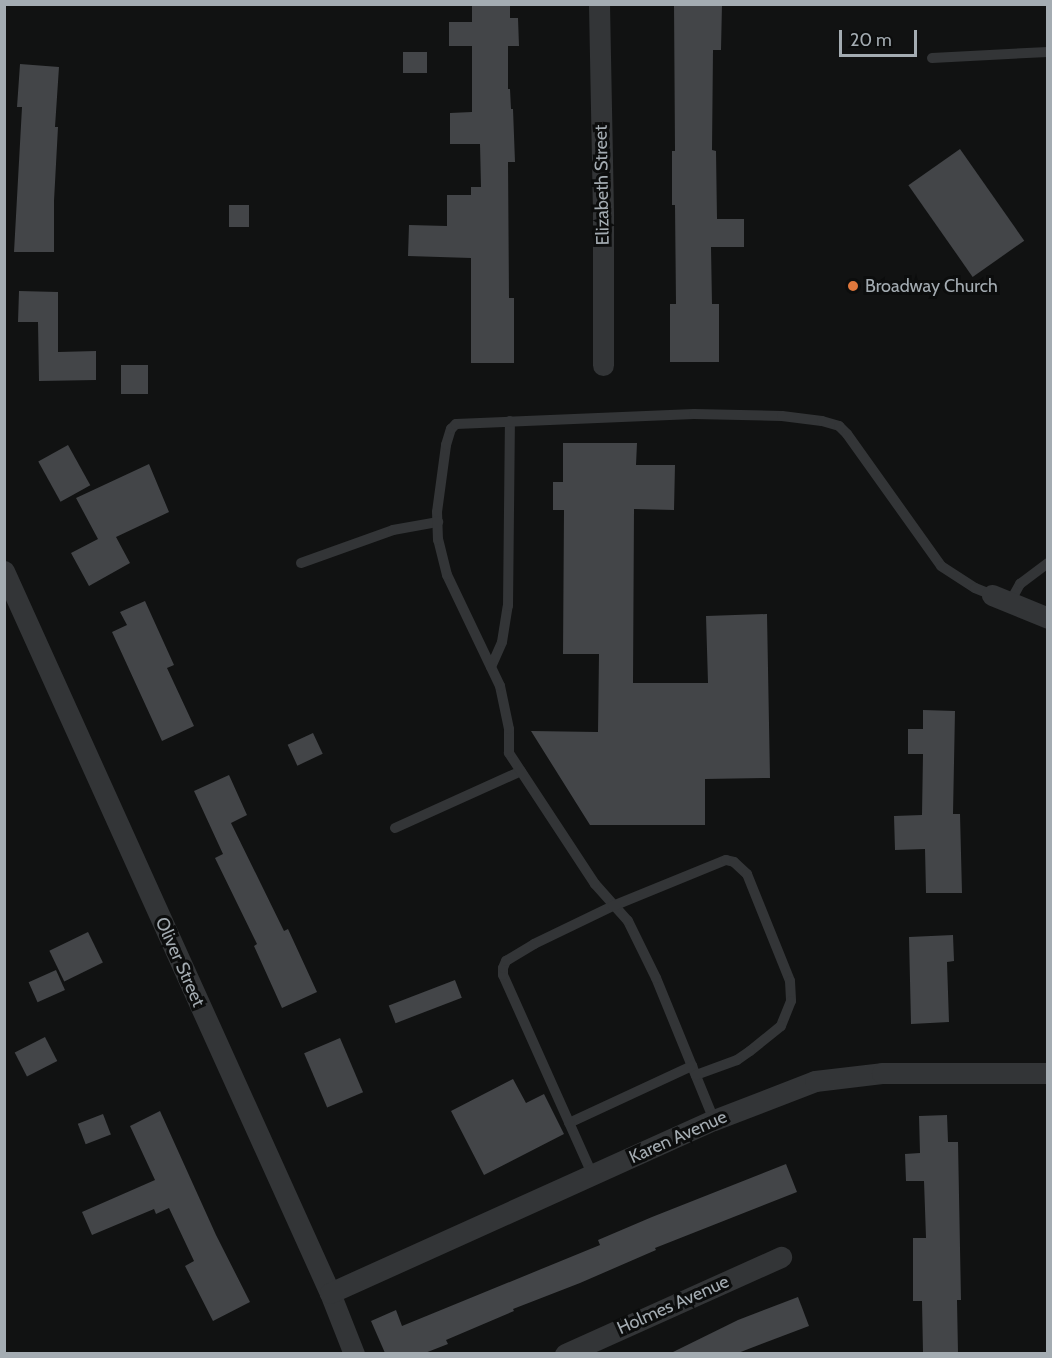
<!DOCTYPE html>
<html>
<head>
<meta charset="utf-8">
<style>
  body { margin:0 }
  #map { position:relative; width:1052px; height:1358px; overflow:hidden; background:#111212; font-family:Cabin,sans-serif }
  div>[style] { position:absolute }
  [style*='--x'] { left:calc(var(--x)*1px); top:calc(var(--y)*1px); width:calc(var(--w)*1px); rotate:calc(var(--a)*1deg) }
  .building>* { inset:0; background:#434548; transform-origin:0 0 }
  .lane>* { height:10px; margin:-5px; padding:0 5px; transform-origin:5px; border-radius:5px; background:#333537 }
  .street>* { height:21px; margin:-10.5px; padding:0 10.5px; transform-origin:10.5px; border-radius:10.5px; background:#333537 }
  .dots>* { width:16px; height:16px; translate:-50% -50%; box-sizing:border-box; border:3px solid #0c0d0d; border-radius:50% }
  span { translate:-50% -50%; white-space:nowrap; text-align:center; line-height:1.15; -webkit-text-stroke:6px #0c0d0d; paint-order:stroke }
  .street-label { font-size:18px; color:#a4acb2 }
  .poi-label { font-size:18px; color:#a4acb2 }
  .left { translate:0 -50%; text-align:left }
  .frame { position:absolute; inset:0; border:6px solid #a4acb2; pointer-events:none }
  .scale { position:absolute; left:839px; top:30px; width:78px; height:27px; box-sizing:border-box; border:3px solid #a4acb2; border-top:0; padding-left:8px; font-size:18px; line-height:21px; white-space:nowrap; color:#a4acb2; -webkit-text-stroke:4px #0c0d0d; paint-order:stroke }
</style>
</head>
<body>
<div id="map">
  <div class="building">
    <div style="clip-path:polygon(472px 4px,510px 4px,510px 18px,518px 18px,519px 46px,508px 46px,508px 89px,510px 89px,511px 109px,513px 109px,515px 162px,508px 162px,509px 298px,514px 298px,514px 363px,471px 363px,471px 258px,408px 256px,409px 225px,447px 226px,447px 195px,471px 195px,471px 187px,481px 187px,480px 144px,450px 144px,450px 113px,472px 112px,472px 46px,449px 46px,449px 22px,472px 22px)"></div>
    <div style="clip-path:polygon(674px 4px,722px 4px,721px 50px,713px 50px,712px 150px,716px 151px,717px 219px,744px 219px,744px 247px,711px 247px,712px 304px,719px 304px,719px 362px,670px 362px,670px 304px,676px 304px,675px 205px,672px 205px,672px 151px,675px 151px)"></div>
    <div style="left:427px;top:52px;width:21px;height:24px;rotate:90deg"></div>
    <div style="clip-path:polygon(20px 64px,59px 67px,55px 127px,58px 127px,54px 201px,54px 252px,14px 252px,22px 107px,17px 107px)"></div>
    <div style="left:960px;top:149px;width:112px;height:63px;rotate:55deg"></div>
    <div style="left:229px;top:205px;width:20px;height:22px"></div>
    <div style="clip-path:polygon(19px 291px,58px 292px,58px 352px,96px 351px,96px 380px,39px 381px,38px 322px,18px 322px)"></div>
    <div style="left:148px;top:365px;width:29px;height:27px;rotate:90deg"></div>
    <div style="clip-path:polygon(563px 443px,637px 443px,636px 465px,675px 465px,674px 510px,634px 509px,633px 683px,708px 683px,706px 616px,767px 614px,770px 778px,705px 779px,705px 825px,590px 825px,531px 731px,598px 732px,599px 654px,563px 654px,564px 510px,553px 510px,553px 482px,563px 482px)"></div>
    <div style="left:68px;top:445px;width:46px;height:34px;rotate:61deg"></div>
    <div style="clip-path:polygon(149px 464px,169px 512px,116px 537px,130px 563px,89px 586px,71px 553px,98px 539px,76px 498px)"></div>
    <div style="clip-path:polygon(145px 601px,174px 665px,167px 668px,194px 726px,162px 741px,112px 632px,127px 625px,120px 612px)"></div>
    <div style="clip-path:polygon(923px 710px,955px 711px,953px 814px,960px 814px,962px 893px,926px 893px,925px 849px,895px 850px,894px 816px,922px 815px,923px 754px,908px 754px,908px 729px,923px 729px)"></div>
    <div style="left:313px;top:733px;width:23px;height:28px;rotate:65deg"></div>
    <div style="clip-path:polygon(229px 775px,247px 815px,231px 823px,284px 931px,288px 929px,317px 992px,282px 1008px,254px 946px,257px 944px,215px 858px,223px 854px,194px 791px)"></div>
    <div style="left:88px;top:932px;width:34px;height:43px;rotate:64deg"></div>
    <div style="clip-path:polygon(953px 935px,954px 961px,947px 962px,949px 1022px,911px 1024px,909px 937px)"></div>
    <div style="left:56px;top:970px;width:22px;height:30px;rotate:66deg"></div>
    <div style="left:455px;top:980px;width:19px;height:71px;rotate:69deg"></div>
    <div style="left:45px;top:1037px;width:27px;height:34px;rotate:63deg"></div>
    <div style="left:340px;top:1038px;width:59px;height:39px;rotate:67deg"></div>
    <div style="clip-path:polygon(513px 1079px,526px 1103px,544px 1094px,564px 1134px,484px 1175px,451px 1111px)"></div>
    <div style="clip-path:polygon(160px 1111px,216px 1235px,250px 1302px,213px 1321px,185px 1266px,194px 1261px,169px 1208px,156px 1214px,154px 1209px,92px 1235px,82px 1212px,155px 1180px,130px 1126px)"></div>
    <div style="left:103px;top:1114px;width:22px;height:27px;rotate:69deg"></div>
    <div style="clip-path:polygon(947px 1115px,948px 1142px,958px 1142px,961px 1300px,957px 1300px,958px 1353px,923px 1353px,922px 1301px,913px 1301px,913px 1238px,926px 1238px,924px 1181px,906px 1181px,905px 1154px,920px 1153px,919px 1116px)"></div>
    <div style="clip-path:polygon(786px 1164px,797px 1192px,655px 1248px,656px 1250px,580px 1283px,513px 1309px,514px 1311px,446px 1340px,448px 1344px,425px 1353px,385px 1353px,371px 1321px,396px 1310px,402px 1326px,600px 1245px,598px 1240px,652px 1217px)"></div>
    <div style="clip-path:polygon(798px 1297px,809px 1326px,738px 1353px,671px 1353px,738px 1320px)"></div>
  </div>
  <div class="lane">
    <div style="--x:932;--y:58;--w:116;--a:-3"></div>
    <div style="--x:301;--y:563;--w:98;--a:-19.7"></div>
    <div style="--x:393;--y:530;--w:46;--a:-10.1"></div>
    <div style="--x:1010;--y:602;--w:21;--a:-61"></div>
    <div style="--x:1020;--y:584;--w:35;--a:-37"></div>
    <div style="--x:491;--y:667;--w:27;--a:-66"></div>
    <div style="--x:502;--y:642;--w:36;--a:-81"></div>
    <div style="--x:508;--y:606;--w:185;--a:-89.4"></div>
    <div style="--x:395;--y:828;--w:138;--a:-24.3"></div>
    <div style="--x:714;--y:1120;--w:153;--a:-112.2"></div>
    <div style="--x:656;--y:978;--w:64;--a:-116.2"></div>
    <div style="--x:628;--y:921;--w:50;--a:-131.7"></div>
    <div style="--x:595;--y:884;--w:157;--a:-123.3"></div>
    <div style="--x:509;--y:753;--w:24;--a:-90"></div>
    <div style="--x:509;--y:729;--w:44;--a:-101.8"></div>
    <div style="--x:500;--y:686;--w:123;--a:-115.5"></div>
    <div style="--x:447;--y:575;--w:36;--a:-104"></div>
    <div style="--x:438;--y:540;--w:28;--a:-92"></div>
    <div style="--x:437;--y:512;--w:68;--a:-82.3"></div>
    <div style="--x:446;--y:445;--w:17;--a:-73"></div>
    <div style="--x:451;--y:429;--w:7;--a:-45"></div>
    <div style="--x:456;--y:424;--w:238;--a:-2.4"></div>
    <div style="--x:694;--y:414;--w:88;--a:1.3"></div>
    <div style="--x:782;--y:416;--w:40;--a:7.1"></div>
    <div style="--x:822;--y:421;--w:18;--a:16"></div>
    <div style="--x:839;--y:426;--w:11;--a:45"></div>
    <div style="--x:847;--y:434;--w:162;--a:54.5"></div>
    <div style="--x:941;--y:566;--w:40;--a:32.9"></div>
    <div style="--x:975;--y:588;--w:18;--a:22"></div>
    <div style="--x:569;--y:1123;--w:136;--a:-24.9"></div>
    <div style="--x:593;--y:1176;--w:220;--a:-114.1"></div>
    <div style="--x:503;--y:975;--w:7;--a:-90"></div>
    <div style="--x:503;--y:968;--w:8;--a:-67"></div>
    <div style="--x:506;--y:961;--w:33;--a:-31"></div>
    <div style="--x:534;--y:944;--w:88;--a:-25.7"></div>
    <div style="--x:613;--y:906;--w:122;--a:-22.2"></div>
    <div style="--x:726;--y:860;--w:8;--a:14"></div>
    <div style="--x:734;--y:862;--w:18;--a:43"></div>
    <div style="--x:747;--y:874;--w:115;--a:68.1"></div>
    <div style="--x:790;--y:981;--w:20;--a:87"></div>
    <div style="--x:791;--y:1001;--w:27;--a:112"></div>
    <div style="--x:781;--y:1026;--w:40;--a:141"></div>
    <div style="--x:750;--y:1051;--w:16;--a:145"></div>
    <div style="--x:737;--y:1060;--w:44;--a:159.9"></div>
  </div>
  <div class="street">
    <div style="--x:599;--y:4;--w:211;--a:88.9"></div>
    <div style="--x:603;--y:215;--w:150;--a:90"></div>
    <div style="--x:4;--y:571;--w:792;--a:65.7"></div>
    <div style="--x:330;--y:1293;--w:66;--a:68.5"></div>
    <div style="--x:992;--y:595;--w:61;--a:22.3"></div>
    <div style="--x:330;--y:1293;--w:421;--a:-24.3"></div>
    <div style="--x:714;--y:1120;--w:108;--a:-21.1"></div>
    <div style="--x:815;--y:1081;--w:67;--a:-6.8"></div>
    <div style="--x:882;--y:1073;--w:166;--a:0"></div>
    <div style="--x:565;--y:1354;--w:237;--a:-24.2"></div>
  </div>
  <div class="dots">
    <div style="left:853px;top:286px;background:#df783d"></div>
  </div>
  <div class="street-label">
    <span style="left:602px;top:185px;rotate:-91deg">Elizabeth Street</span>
    <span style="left:180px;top:962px;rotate:66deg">Oliver Street</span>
    <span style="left:678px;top:1137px;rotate:-24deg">Karen Avenue</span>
    <span style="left:673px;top:1305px;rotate:-24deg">Holmes Avenue</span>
  </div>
  <div class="poi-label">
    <span class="left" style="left:865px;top:286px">Broadway Church</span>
  </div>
  <div class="frame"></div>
  <div class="scale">20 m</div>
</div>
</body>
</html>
